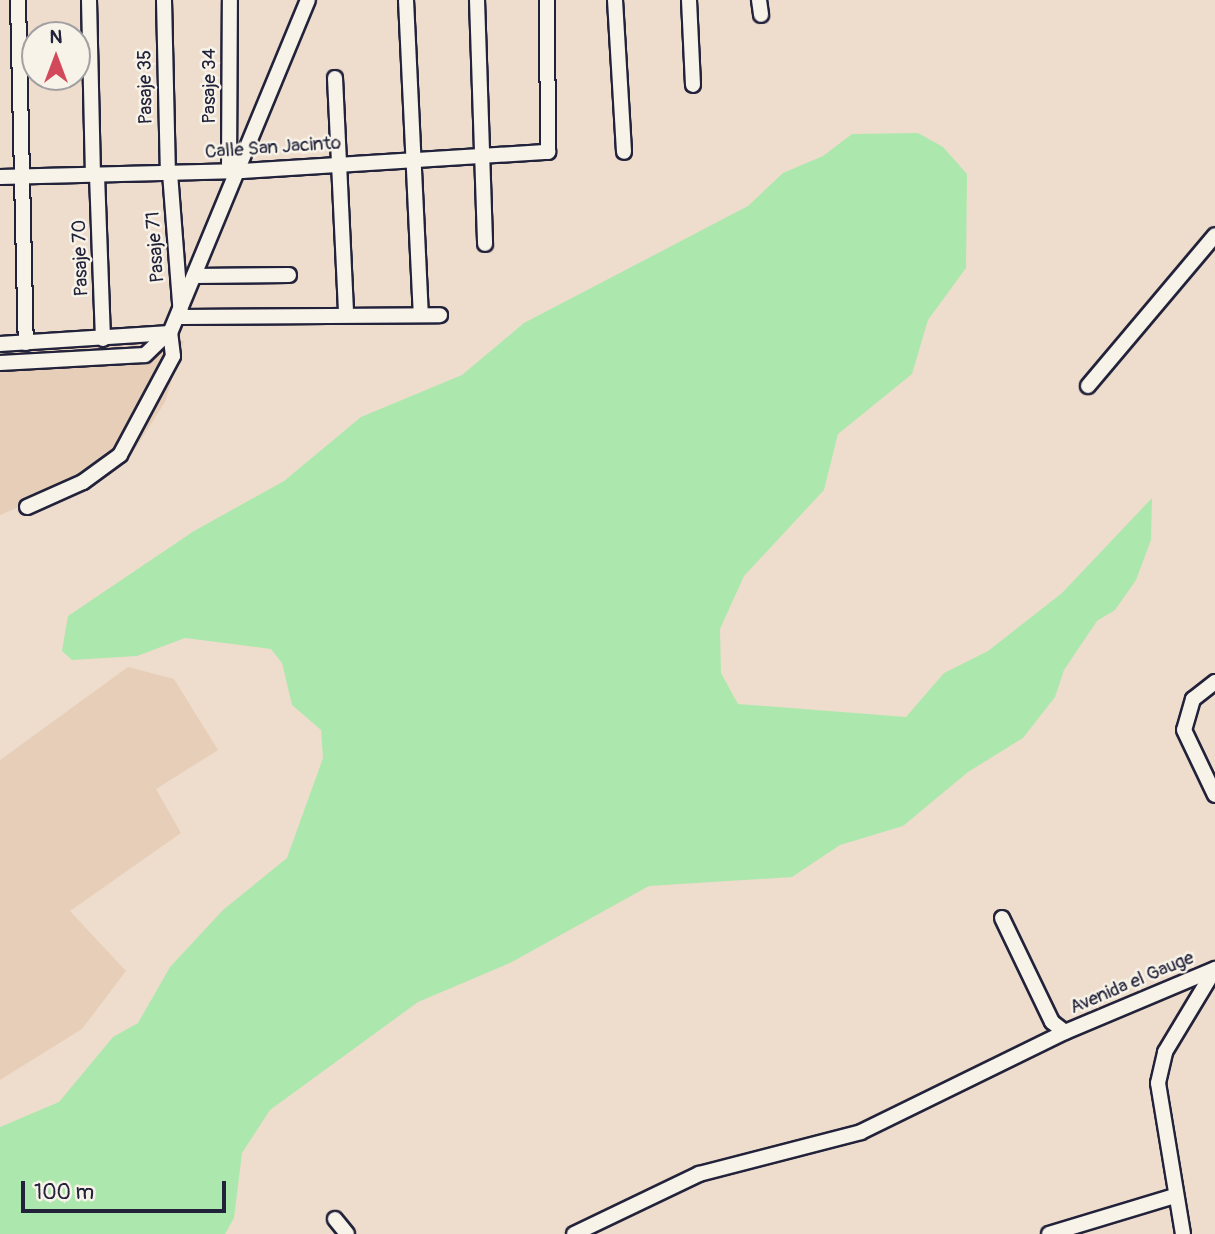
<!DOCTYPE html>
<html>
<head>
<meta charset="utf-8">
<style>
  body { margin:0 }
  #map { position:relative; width:1215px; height:1234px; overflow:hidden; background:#edc; font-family:Pangolin,sans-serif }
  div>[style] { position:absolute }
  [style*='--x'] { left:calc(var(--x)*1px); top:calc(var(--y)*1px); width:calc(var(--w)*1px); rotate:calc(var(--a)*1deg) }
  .built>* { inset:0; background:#e7ceb8 }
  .green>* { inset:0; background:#ace8ad }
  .roads { filter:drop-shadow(2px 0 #22223b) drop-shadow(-2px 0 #22223b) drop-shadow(0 2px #22223b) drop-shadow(0 -2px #22223b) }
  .minor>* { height:14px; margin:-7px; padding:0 7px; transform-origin:7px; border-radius:7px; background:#f7f3e8 }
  span { translate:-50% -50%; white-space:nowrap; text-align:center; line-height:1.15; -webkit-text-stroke:5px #f7f3e8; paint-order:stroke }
  .street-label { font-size:19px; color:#22223b }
  .north { position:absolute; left:21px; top:21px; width:70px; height:70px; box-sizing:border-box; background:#f7f3e8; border:2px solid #a29fa3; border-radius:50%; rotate:0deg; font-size:19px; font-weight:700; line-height:28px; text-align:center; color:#22223b }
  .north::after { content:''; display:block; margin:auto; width:24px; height:32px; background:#d1495b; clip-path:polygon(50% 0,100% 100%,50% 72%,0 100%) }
  .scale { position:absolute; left:21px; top:1181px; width:205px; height:32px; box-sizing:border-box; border:4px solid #22223b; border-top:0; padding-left:9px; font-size:21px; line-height:24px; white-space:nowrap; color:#22223b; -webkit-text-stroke:5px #f7f3e8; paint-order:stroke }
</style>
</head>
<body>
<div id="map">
  <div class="built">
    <div style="clip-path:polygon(184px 341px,165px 402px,126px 463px,0 515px,0 347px)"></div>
    <div style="clip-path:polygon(128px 667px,174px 679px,218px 750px,156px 789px,181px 833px,70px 911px,126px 971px,82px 1029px,0 1080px,0 760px)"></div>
  </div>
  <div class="green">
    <div style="clip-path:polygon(918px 133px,943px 147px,967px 174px,966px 268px,928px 320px,912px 374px,838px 434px,824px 490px,744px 576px,720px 629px,721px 673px,738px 704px,906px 717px,944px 673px,988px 651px,1062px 593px,1152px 498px,1151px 540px,1136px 580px,1115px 610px,1097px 621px,1064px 670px,1055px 697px,1023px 738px,968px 772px,903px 826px,840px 845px,792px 877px,649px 886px,510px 963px,418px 1002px,270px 1110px,242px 1153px,234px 1218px,225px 1234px,0 1234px,0 1127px,59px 1102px,113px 1037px,138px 1023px,170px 967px,223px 910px,287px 858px,323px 758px,321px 730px,292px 705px,282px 663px,271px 649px,185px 638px,137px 656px,72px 660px,62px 651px,68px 616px,194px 531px,284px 481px,361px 417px,462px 375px,524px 323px,748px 206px,783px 173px,823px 156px,852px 134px)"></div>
  </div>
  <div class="roads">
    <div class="minor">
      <div style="--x:18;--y:0;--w:343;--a:88.7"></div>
      <div style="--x:89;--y:0;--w:175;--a:88.7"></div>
      <div style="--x:164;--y:0;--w:173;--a:88.7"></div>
      <div style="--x:406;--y:0;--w:315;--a:87.3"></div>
      <div style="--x:477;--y:0;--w:244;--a:88.1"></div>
      <div style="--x:615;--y:0;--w:152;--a:86.6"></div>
      <div style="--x:689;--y:0;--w:85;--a:87.3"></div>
      <div style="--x:759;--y:0;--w:15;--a:82"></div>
      <div style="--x:335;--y:78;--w:237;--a:87.3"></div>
      <div style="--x:229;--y:171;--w:171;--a:-89.7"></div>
      <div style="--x:170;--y:173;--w:144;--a:85.6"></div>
      <div style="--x:181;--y:317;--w:259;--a:-0.4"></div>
      <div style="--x:97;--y:175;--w:164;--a:87.9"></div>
      <div style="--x:0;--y:177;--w:242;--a:-1.4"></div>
      <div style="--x:242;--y:171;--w:307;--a:-3.6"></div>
      <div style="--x:548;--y:152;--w:152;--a:-90.4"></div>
      <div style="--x:194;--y:276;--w:95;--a:-0.6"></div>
      <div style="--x:0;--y:344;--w:170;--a:-3.7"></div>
      <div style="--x:170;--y:333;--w:360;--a:-67.5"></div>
      <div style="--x:0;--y:363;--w:145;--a:-3.2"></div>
      <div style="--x:145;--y:355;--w:28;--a:-44"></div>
      <div style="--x:1088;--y:386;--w:197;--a:-49.9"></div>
      <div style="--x:27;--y:507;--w:61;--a:-24.1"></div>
      <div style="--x:83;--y:482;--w:46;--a:-36.1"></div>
      <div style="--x:120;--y:455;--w:112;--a:-61.8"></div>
      <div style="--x:173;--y:356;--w:23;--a:-97"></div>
      <div style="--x:1215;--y:682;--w:28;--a:142"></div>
      <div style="--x:1193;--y:699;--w:32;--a:106"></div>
      <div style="--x:1184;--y:730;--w:72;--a:64.5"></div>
      <div style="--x:1002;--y:918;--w:115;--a:64.3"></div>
      <div style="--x:1052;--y:1022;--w:16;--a:38"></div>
      <div style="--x:335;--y:1219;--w:19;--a:51"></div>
      <div style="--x:574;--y:1234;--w:139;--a:-25.6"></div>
      <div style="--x:699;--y:1174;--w:167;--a:-14.5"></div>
      <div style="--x:861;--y:1132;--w:227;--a:-26.1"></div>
      <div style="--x:1065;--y:1032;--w:163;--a:-22.8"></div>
      <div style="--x:1049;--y:1234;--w:132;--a:-16.8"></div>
      <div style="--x:1183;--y:1234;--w:153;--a:-99.4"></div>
      <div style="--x:1158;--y:1083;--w:32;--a:-77"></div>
      <div style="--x:1165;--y:1052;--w:97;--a:-58.9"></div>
    </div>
  </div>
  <div class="street-label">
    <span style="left:210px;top:86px;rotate:-90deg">Pasaje 34</span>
    <span style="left:146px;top:87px;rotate:-91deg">Pasaje 35</span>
    <span style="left:273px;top:148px;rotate:-4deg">Calle San Jacinto</span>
    <span style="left:156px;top:247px;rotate:-94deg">Pasaje 71</span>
    <span style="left:81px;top:258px;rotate:-92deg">Pasaje 70</span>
    <span style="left:1132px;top:983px;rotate:-23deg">Avenida el Gauge</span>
  </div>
  <div class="north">N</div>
  <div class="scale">100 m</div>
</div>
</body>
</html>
